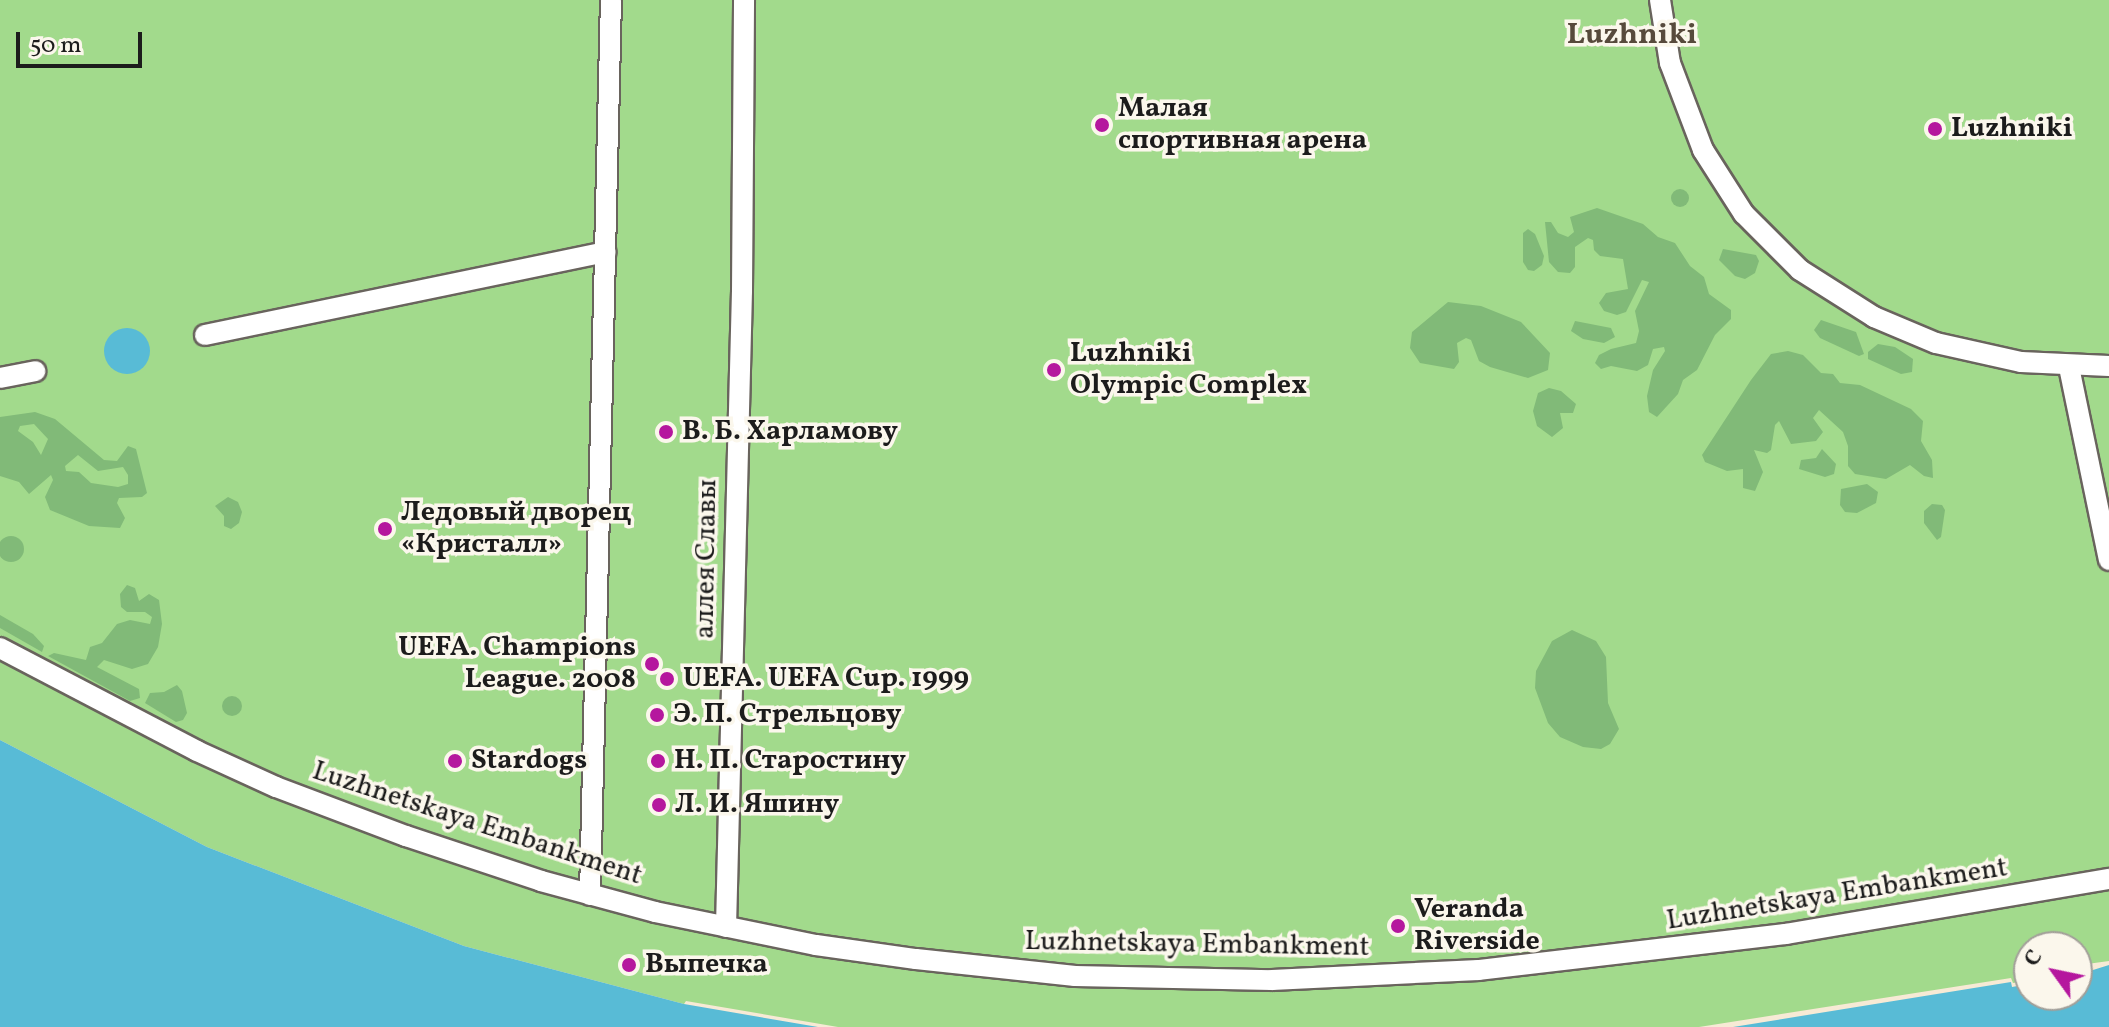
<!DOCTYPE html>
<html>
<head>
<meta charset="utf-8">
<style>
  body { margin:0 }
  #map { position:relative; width:2109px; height:1027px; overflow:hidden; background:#f7ead5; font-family:Vollkorn,serif }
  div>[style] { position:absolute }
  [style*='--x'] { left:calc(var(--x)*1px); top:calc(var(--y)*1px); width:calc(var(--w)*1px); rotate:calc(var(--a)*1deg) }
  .green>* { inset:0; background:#a2da8c }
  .forest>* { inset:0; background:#81ba78 }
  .round { border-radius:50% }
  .water>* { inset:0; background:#58bbd6 }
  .roads { filter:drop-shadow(2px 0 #69645d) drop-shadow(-2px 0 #69645d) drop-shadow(0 2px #69645d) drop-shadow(0 -2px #69645d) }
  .minor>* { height:20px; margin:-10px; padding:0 10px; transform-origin:10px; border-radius:10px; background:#fff }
  .dots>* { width:22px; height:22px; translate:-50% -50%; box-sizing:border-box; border:4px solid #fbf7ec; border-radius:50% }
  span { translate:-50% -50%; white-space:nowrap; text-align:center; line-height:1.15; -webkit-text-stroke:7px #fbf7ec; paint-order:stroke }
  .poi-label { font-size:28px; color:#1c1c1c; font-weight:700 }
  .left { translate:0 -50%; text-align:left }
  .right { translate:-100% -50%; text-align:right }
  .street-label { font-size:28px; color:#1c1c1c }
  .neighbourhood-label { font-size:30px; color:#574a3c; font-weight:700 }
  .north { position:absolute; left:2013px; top:931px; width:80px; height:80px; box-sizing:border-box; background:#fbf7ec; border:2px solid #a29f99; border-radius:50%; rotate:303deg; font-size:22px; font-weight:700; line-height:32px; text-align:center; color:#1c1c1c }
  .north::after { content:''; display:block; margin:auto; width:28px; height:36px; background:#b5179e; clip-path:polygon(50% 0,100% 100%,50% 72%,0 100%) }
  .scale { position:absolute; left:16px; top:32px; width:126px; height:36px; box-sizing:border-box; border:4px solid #1c1c1c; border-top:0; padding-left:10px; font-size:24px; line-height:28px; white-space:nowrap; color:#1c1c1c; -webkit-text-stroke:6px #fbf7ec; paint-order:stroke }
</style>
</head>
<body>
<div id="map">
  <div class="green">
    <div style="clip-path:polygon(0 0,2109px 0,2109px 961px,2087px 964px,2087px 970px,2077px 971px,2077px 947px,2029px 947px,2029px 980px,2013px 983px,2011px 978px,1699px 1027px,838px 1027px,686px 1001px,684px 1004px,464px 946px,207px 847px,0 740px)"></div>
  </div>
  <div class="forest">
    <div class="round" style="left:1671px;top:189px;width:18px;height:18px"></div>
    <div style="clip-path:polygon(1597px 208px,1643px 224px,1658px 237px,1675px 243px,1690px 266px,1704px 277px,1709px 294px,1731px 310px,1731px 319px,1715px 335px,1697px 370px,1683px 380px,1678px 394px,1657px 417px,1649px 412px,1647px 396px,1653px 370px,1665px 351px,1664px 347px,1653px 349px,1648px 365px,1637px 371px,1611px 366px,1601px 369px,1595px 363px,1599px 355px,1611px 349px,1636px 343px,1639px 331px,1635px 311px,1649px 282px,1642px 280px,1626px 312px,1617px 315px,1604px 311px,1599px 303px,1606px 293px,1628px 289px,1623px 259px,1600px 256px,1594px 250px,1593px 240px,1588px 238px,1575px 247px,1575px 267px,1570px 273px,1558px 272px,1549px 262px,1545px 222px,1551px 222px,1558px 233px,1568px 237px,1574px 232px,1570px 217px)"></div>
    <div style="clip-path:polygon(1528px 229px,1535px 234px,1544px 256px,1542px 265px,1534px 271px,1528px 270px,1523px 262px,1523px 233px)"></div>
    <div style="clip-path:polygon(1723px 249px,1756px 255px,1759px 261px,1755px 273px,1745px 279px,1735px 276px,1719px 260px)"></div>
    <div style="clip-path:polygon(1448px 302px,1481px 306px,1521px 322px,1550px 353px,1548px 370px,1528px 378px,1490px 367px,1479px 361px,1471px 340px,1466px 338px,1457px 343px,1459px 362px,1454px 369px,1420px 363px,1410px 348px,1412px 332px)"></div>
    <div style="clip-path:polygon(1821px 320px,1856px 332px,1864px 354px,1859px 356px,1820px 338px,1814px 330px)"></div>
    <div style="clip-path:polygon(1575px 321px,1611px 328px,1615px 337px,1604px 343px,1583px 339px,1571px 331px)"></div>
    <div style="clip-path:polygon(1878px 344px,1895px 347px,1913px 359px,1912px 372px,1901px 374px,1868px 359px,1868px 352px)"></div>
    <div style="clip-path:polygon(1788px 351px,1803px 355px,1821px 373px,1833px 374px,1840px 383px,1860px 385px,1911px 409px,1923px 421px,1921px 441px,1932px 460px,1933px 478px,1924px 476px,1910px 465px,1886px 479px,1855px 474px,1848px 466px,1848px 446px,1843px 432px,1819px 410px,1813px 418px,1823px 432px,1816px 441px,1791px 444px,1779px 421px,1775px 425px,1771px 450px,1767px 453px,1754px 450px,1763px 472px,1755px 491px,1743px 488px,1743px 469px,1727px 471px,1705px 462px,1702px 455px,1751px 380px,1771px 354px)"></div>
    <div style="clip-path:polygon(1549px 388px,1561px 391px,1576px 404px,1573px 413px,1560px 413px,1563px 428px,1552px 437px,1537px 426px,1533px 411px,1538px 393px)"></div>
    <div style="clip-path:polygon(evenodd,35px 412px,55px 419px,104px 460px,117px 461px,128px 446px,136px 449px,147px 493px,142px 497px,119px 498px,117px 503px,125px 518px,120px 528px,89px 526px,50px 510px,45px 497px,53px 480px,51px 475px,29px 494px,19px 482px,0 476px,0 417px,35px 412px,34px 424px,48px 439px,41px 455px,33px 442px,18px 431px,20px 426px,34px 424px,35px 412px,78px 455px,98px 471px,123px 467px,128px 475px,128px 484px,118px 487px,91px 483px,79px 472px,66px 471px,65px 466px,78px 455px)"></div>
    <div style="clip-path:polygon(1822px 449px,1836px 464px,1834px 474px,1825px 477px,1799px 469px,1801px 460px,1816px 458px)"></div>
    <div style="clip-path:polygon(1867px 484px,1878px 492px,1876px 503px,1857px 513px,1845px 512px,1840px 505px,1841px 489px)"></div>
    <div style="clip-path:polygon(228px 497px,238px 502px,242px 512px,239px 523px,231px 529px,224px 526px,224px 516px,215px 506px)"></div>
    <div style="clip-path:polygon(1932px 504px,1942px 505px,1945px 510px,1941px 537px,1937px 540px,1924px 523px,1924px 511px)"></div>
    <div class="round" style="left:-2px;top:536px;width:26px;height:26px"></div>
    <div style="clip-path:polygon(127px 585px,135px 588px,139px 601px,149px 594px,159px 600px,162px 624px,158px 647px,148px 664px,132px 669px,104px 660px,97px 667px,139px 689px,140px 698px,130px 701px,48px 656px,54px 653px,86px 660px,90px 647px,102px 643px,117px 624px,130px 620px,150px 624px,152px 617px,145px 612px,127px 612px,121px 607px,120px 594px)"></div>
    <div style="clip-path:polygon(0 615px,33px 634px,44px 646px,42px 652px,0 628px)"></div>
    <div style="clip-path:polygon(1572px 630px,1596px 641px,1606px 657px,1608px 703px,1619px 729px,1610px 744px,1601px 749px,1583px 747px,1560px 737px,1548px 723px,1535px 688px,1536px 671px,1552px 641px)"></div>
    <div style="clip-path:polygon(177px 685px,182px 691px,187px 713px,183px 720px,176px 722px,145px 703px,150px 693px,164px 692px)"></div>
    <div class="round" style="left:222px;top:696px;width:20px;height:20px"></div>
  </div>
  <div class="water">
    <div class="round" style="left:104px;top:328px;width:46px;height:46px"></div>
    <div style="clip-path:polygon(0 740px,207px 847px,464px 946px,684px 1004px,818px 1027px,0 1027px)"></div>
    <div style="clip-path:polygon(2109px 965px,2109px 1027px,1733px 1027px,2011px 982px,2012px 987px,2029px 984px,2029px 995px,2077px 995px,2077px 975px)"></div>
  </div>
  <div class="roads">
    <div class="minor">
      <div style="--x:1660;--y:0;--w:64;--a:81"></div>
      <div style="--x:1670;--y:63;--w:93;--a:69.2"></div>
      <div style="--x:1703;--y:150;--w:76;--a:57.4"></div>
      <div style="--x:1744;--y:214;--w:79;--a:45"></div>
      <div style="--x:1800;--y:270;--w:88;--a:32.4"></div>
      <div style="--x:1874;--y:317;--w:67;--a:22.8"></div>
      <div style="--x:1936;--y:343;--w:87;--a:12.6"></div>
      <div style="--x:2021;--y:362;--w:88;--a:2.6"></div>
      <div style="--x:205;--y:335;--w:409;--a:-11.7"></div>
      <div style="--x:2069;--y:367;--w:197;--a:78.3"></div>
      <div style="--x:0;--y:378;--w:36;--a:-11"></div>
      <div style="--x:0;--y:648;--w:222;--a:27.6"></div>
      <div style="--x:197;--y:751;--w:87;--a:24.5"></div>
      <div style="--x:276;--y:787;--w:139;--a:20.7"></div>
      <div style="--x:406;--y:836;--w:142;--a:18.4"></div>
      <div style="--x:541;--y:881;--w:118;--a:15.2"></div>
      <div style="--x:655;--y:912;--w:164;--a:11.6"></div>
      <div style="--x:816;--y:945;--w:101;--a:8"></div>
      <div style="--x:916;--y:959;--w:160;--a:6.1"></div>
      <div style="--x:1075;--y:976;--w:197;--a:1.2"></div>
      <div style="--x:1272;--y:980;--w:207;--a:-2.8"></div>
      <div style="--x:1479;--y:970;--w:309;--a:-6.7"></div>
      <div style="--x:1786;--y:934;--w:328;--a:-9.7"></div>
      <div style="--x:590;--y:895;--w:895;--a:-88.66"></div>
      <div style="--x:726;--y:927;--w:636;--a:-88.56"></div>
      <div style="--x:742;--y:291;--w:291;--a:-89.6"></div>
    </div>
  </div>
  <div class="dots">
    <div style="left:1102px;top:125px;background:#b5179e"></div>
    <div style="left:1935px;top:129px;background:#b5179e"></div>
    <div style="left:1054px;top:370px;background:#b5179e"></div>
    <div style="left:666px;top:432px;background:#b5179e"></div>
    <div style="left:385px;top:529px;background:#b5179e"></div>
    <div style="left:652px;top:664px;background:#b5179e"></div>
    <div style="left:667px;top:679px;background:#b5179e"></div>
    <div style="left:657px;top:715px;background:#b5179e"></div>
    <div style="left:455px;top:761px;background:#b5179e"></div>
    <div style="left:658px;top:761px;background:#b5179e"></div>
    <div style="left:659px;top:805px;background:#b5179e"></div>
    <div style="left:1398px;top:926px;background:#b5179e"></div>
    <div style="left:629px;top:965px;background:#b5179e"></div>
  </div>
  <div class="poi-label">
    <span class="left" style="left:1118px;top:125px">Малая<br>спортивная арена</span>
    <span class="left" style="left:1951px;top:129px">Luzhniki</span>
    <span class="left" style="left:1070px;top:370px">Luzhniki<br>Olympic Complex</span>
    <span class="left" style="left:682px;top:432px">В. Б. Харламову</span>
    <span class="left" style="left:401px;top:529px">Ледовый дворец<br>«Кристалл»</span>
    <span class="right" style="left:636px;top:664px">UEFA. Champions<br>League. 2008</span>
    <span class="left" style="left:683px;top:679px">UEFA. UEFA Cup. 1999</span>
    <span class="left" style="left:673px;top:715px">Э. П. Стрельцову</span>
    <span class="left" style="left:471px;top:761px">Stardogs</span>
    <span class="left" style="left:674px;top:761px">Н. П. Старостину</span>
    <span class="left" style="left:675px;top:805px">Л. И. Яшину</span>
    <span class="left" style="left:1414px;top:926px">Veranda<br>Riverside</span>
    <span class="left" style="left:645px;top:965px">Выпечка</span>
  </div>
  <div class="street-label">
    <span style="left:707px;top:559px;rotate:-89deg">аллея Славы</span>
    <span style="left:477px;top:824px;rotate:18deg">Luzhnetskaya Embankment</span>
    <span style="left:1837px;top:895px;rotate:-9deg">Luzhnetskaya Embankment</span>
    <span style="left:1197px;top:945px;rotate:1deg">Luzhnetskaya Embankment</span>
  </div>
  <div class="neighbourhood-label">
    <span style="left:1632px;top:35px">Luzhniki</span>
  </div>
  <div class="north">С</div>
  <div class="scale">50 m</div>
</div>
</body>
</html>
